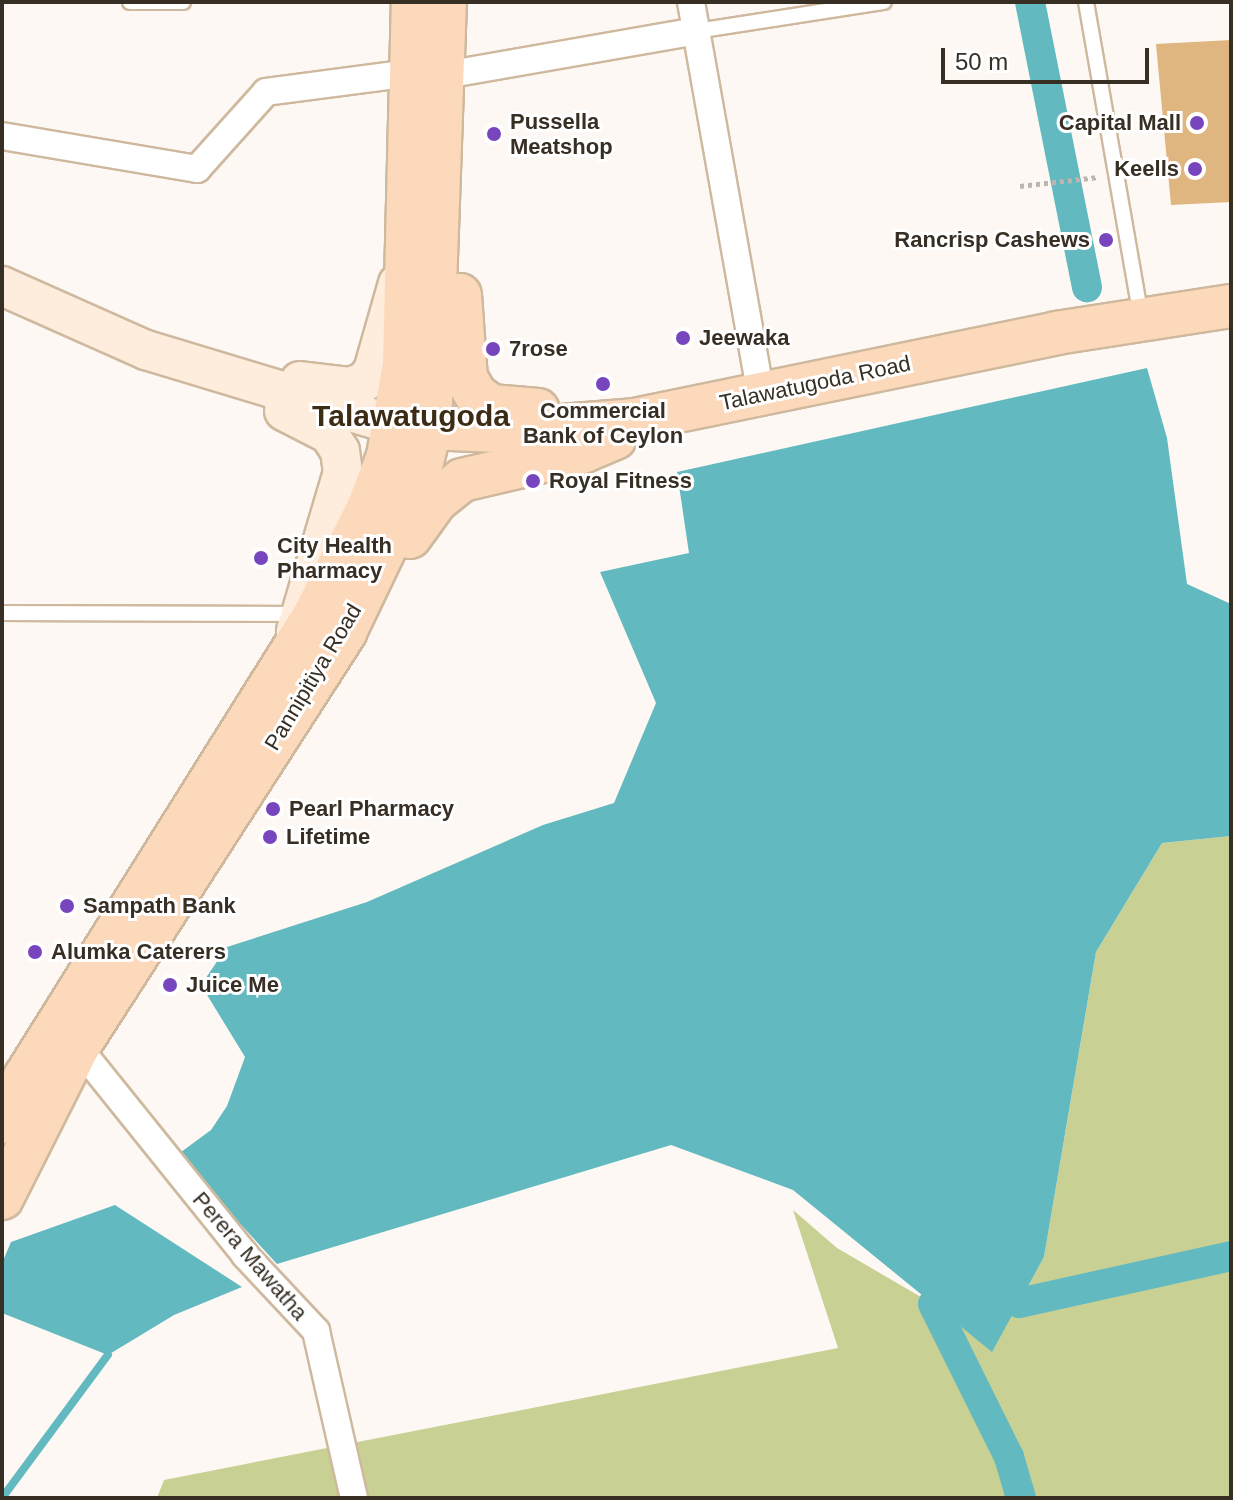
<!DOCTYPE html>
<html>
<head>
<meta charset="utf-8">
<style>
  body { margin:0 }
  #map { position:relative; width:1233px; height:1500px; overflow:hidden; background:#fdf8f3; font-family:Helvetica,sans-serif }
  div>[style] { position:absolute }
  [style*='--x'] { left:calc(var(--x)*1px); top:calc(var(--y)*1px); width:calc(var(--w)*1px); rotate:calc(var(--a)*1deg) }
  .green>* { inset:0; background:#c9d093 }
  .water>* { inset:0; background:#62bac0 }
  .stream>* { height:8px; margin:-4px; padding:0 4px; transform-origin:4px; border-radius:4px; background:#62bac0 }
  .canal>* { height:30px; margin:-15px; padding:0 15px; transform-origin:15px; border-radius:15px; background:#62bac0 }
  .building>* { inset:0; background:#dfb680 }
  .path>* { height:5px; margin-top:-2.5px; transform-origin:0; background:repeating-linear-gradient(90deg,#bdb6b0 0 4px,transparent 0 8px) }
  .roads { filter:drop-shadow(2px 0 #ceb99e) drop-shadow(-2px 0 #ceb99e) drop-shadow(0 2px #ceb99e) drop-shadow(0 -2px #ceb99e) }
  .service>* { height:14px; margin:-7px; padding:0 7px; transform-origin:7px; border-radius:7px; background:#fff }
  .minor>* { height:26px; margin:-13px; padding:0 13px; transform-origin:13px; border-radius:13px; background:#fff }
  .secondary>* { height:38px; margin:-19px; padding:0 19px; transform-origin:19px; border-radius:19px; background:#feecdd }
  .primary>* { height:42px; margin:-21px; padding:0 21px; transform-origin:21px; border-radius:21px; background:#fdd9bc }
  .dots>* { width:22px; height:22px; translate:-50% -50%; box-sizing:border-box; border:4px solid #fff; border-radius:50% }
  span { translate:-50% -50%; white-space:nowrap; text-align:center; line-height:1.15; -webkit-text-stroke:6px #fff; paint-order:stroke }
  .poi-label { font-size:22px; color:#372e24; font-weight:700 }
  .left { translate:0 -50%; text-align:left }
  .right { translate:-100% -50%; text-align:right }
  .street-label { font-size:22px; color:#372e24 }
  .district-label { font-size:30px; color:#3d2c15; font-weight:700 }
  .frame { position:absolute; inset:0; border:4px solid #372e24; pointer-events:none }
  .scale { position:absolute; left:941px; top:48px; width:208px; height:36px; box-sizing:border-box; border:4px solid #372e24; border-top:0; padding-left:10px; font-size:24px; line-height:28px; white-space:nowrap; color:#372e24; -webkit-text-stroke:6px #fff; paint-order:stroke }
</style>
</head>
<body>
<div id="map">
  <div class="green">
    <div style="clip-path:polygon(1231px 836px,1231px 1498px,157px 1498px,164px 1480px,838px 1348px,793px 1210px,837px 1248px,933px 1304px,992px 1351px,1044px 1257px,1096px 952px,1162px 843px)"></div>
  </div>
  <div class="water">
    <div style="clip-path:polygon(1147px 368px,1167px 438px,1187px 584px,1231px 604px,1231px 836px,1162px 843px,1096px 952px,1044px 1257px,992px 1352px,793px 1190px,671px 1145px,277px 1264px,177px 1155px,211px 1130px,227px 1106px,245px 1057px,201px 985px,227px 947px,367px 902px,543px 825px,614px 803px,656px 703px,600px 572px,689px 553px,677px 472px)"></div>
    <div style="clip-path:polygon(115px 1205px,242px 1287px,174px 1315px,108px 1355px,2px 1313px,2px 1263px,11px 1242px)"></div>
  </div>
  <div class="stream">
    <div style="--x:2;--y:1498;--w:178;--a:-53.5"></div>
  </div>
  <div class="canal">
    <div style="--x:1030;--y:2;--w:291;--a:78.7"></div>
    <div style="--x:1019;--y:1303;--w:217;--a:-12.5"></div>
    <div style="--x:933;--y:1304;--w:171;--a:63.6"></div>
    <div style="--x:1009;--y:1457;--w:43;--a:73.7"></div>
  </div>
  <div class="building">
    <div style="clip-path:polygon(1231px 40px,1231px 202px,1171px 205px,1156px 44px)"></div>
  </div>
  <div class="path">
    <div style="--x:1020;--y:186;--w:79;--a:-6.6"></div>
  </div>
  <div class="roads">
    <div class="service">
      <div style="--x:130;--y:2;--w:53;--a:0"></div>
      <div style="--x:1086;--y:2;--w:321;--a:80.1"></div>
      <div style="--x:696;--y:31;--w:190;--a:-8.8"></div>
      <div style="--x:2;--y:613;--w:296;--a:0.2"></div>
    </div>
    <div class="minor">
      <div style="--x:691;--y:2;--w:399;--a:79.9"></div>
      <div style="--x:445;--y:75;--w:255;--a:-9.9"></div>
      <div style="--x:2;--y:136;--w:198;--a:9.6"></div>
      <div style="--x:197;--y:169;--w:103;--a:-48.1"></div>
      <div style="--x:266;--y:92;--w:146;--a:-7.5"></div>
      <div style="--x:78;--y:1047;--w:267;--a:51.2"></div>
      <div style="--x:245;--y:1255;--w:104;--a:46.9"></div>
      <div style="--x:316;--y:1331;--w:171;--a:77.2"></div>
    </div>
    <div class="secondary">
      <div style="--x:2;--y:286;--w:158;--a:24"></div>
      <div style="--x:146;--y:350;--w:262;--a:16.8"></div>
      <div style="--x:300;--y:381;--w:49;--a:7"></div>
      <div style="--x:349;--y:387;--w:16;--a:-18"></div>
      <div style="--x:364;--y:382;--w:14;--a:-51"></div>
      <div style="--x:373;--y:371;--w:91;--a:-74.1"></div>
      <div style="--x:284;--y:411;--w:51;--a:27.1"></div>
      <div style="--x:329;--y:434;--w:20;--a:57"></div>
      <div style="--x:340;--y:451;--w:21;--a:82"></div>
      <div style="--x:343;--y:472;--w:166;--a:106.5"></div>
    </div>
    <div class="primary">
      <div style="--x:460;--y:295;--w:83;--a:85.9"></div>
      <div style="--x:466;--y:378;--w:20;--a:60"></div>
      <div style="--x:476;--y:395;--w:19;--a:36"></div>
      <div style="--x:491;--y:406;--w:47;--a:4.9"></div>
      <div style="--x:404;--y:427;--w:94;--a:2.4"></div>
      <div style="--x:498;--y:431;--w:136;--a:-4.6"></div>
      <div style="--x:634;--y:420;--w:431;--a:-11.6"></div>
      <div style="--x:1056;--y:333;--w:177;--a:-8.8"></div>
      <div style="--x:410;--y:537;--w:44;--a:-54.2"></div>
      <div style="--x:436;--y:501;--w:33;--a:-39"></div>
      <div style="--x:462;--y:480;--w:123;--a:-13.1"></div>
      <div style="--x:582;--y:452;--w:36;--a:-23"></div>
      <div style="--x:2;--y:1122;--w:51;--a:-62.9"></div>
      <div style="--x:25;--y:1077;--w:544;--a:-57.92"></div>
      <div style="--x:314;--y:616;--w:123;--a:-63.4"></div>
      <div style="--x:369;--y:506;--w:53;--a:-69.2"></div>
      <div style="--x:388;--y:456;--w:93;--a:-80.1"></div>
      <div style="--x:404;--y:364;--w:362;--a:-88.6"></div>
      <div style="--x:2;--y:1198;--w:169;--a:-63.3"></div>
      <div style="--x:78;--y:1047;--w:493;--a:-57.2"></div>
      <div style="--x:345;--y:632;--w:166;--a:-64.4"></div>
      <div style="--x:417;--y:482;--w:54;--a:-76"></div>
      <div style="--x:430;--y:430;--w:428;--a:-88"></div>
    </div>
  </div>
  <div class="dots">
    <div style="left:1197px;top:123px;background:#7745bd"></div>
    <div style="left:494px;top:134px;background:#7745bd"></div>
    <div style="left:1195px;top:169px;background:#7745bd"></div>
    <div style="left:1106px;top:240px;background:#7745bd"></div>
    <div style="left:683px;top:338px;background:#7745bd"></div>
    <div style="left:493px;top:349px;background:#7745bd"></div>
    <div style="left:603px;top:384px;background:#7745bd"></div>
    <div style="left:533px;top:481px;background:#7745bd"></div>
    <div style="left:261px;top:558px;background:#7745bd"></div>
    <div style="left:273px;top:809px;background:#7745bd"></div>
    <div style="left:270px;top:837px;background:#7745bd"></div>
    <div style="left:67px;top:906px;background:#7745bd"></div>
    <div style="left:35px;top:952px;background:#7745bd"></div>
    <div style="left:170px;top:985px;background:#7745bd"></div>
  </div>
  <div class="poi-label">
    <span class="left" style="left:510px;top:134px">Pussella<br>Meatshop</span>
    <span class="right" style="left:1181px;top:123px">Capital Mall</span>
    <span class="right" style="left:1179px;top:169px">Keells</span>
    <span class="right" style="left:1090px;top:240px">Rancrisp Cashews</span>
    <span class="left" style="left:699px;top:338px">Jeewaka</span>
    <span class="left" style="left:509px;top:349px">7rose</span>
    <span style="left:603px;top:423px">Commercial<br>Bank of Ceylon</span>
    <span class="left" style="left:549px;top:481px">Royal Fitness</span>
    <span class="left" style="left:277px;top:558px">City Health<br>Pharmacy</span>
    <span class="left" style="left:289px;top:809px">Pearl Pharmacy</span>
    <span class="left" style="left:286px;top:837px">Lifetime</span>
    <span class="left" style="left:83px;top:906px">Sampath Bank</span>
    <span class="left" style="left:51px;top:952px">Alumka Caterers</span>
    <span class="left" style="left:186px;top:985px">Juice Me</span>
  </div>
  <div class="street-label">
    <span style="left:815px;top:383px;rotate:-12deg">Talawatugoda Road</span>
    <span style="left:313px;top:677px;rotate:-59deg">Pannipitiya Road</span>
    <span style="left:250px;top:1256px;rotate:49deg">Perera Mawatha</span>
  </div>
  <div class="district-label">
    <span style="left:411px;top:416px">Talawatugoda</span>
  </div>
  <div class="frame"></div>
  <div class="scale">50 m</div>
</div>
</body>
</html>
